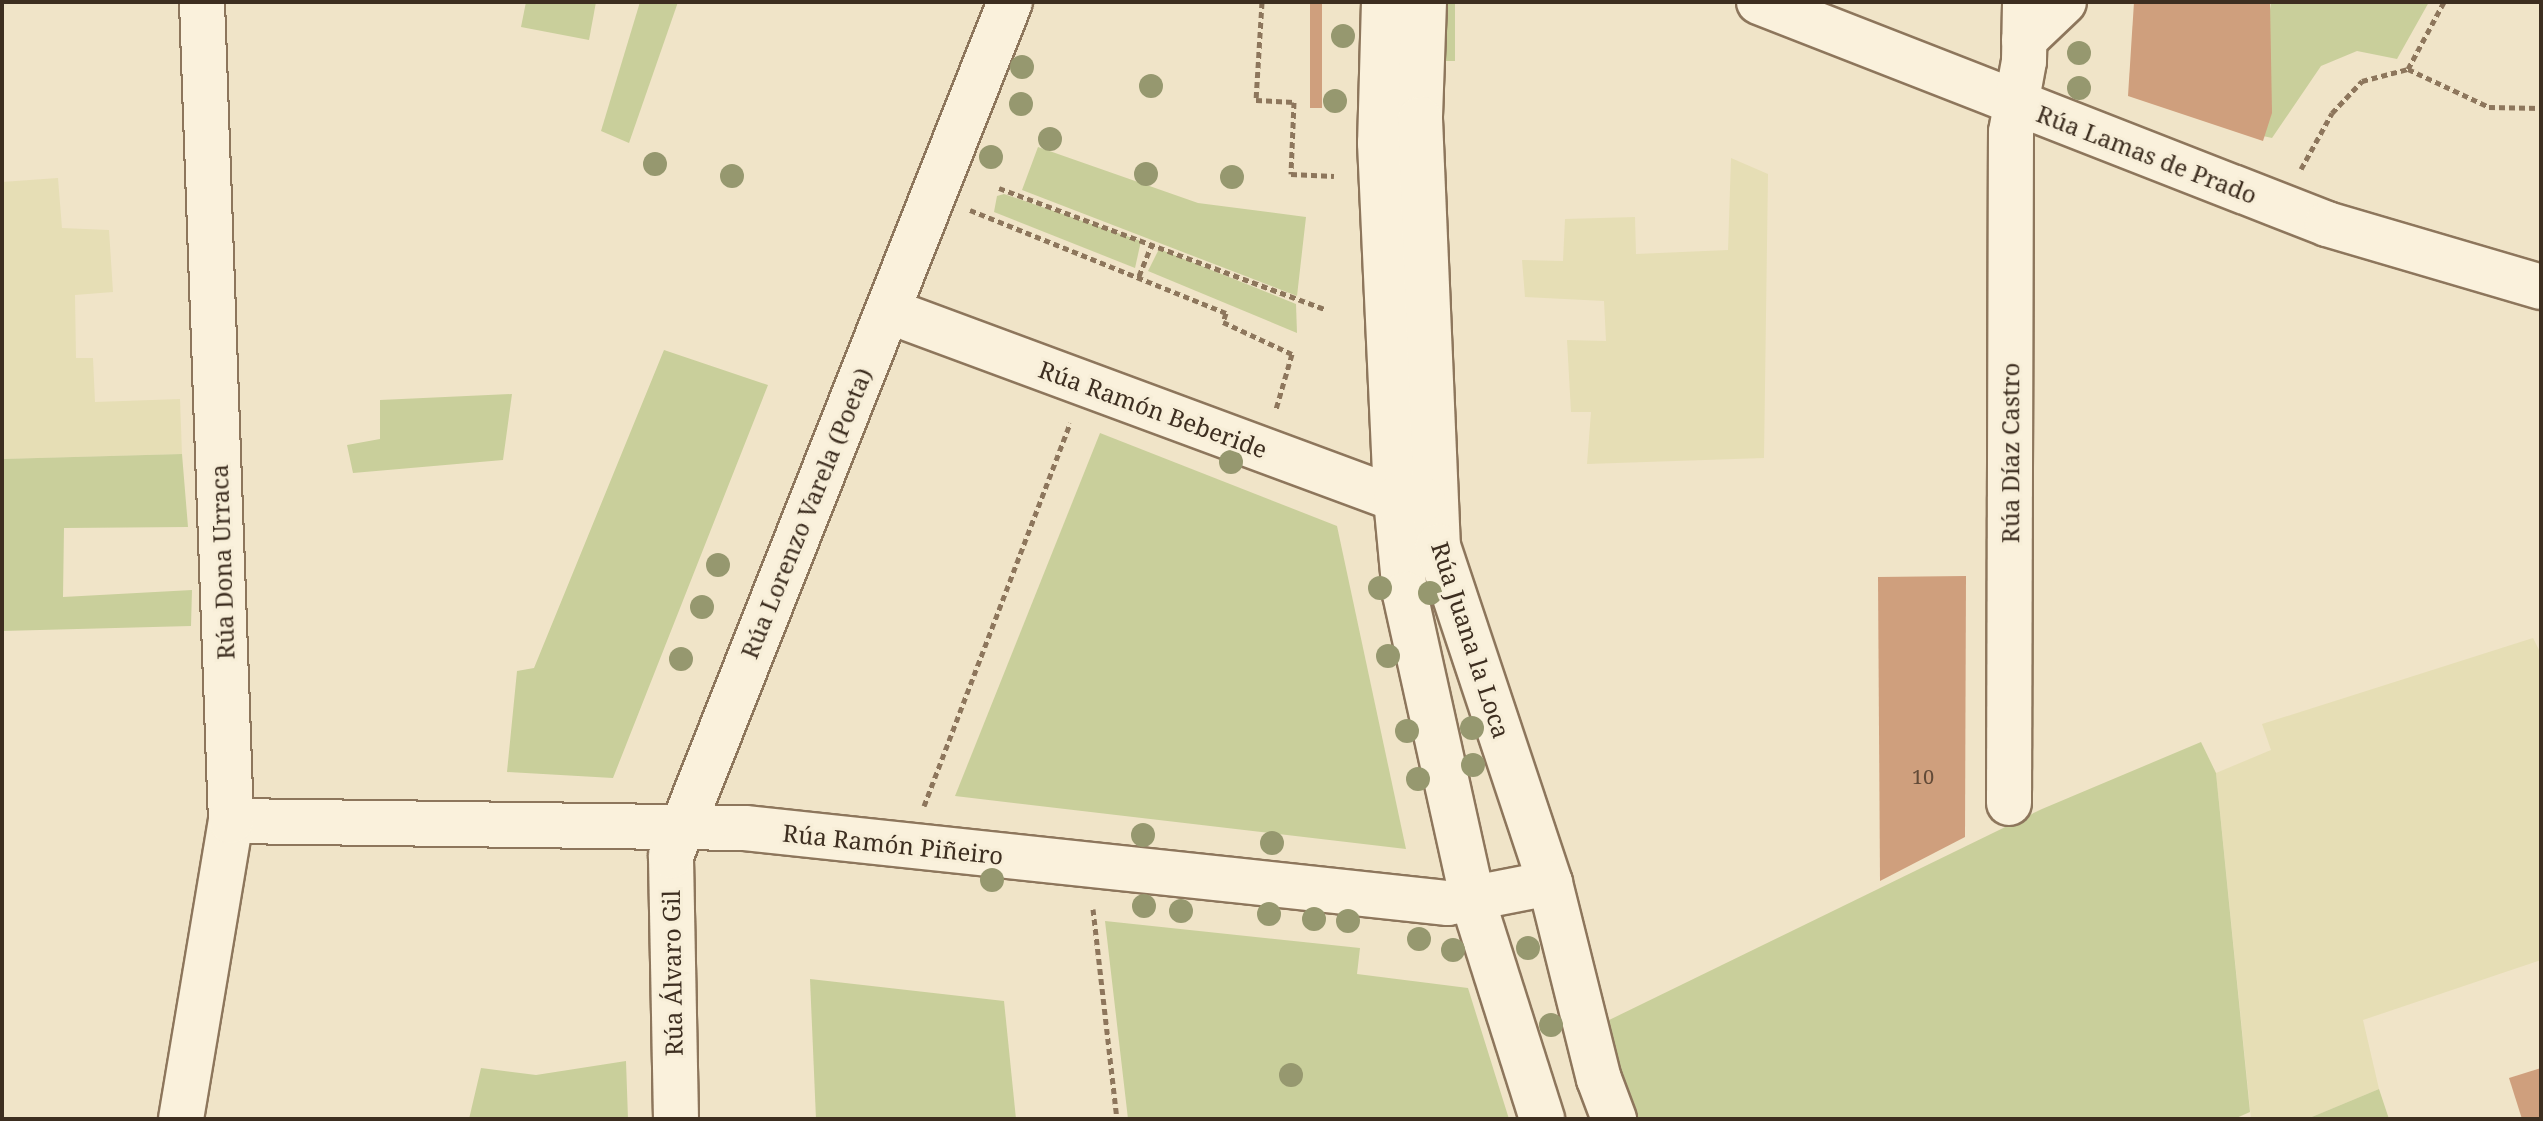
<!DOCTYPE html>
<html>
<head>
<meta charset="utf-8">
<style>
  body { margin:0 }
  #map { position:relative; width:2543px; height:1121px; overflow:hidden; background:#f0e4c8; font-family:"Noto Serif",serif }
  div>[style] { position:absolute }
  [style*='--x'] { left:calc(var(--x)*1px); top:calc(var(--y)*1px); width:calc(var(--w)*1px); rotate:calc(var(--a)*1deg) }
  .farmland>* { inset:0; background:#e6deb5 }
  .green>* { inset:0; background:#c9cf9b; transform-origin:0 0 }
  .building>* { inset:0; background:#cf9f7d; transform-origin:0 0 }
  .path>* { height:5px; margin-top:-2.5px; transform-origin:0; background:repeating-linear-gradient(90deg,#8d765c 0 6px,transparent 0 10px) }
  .roads { filter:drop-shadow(2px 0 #8d765c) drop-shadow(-2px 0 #8d765c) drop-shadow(0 2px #8d765c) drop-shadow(0 -2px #8d765c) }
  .minor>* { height:44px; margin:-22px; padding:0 22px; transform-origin:22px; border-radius:22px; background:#faf1dc }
  .trees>* { width:24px; height:24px; margin:-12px; border-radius:50%; background:#96986f }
  span { translate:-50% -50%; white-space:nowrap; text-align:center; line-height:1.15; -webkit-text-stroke:6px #f7eed8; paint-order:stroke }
  .number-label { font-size:20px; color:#624a37 }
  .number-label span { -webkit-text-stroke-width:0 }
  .street-label { font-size:24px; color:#3d2e20 }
  .frame { position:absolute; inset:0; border:4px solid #3d2e20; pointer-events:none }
</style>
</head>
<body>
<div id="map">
  <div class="farmland">
    <div style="clip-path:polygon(1731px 158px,1768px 174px,1764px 458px,1587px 464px,1591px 412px,1571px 412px,1567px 340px,1606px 341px,1604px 301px,1525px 297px,1522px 260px,1563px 261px,1565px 219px,1635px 217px,1636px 254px,1728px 250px)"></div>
    <div style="clip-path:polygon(58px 178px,62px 228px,109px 230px,113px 292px,75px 295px,76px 358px,93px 358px,95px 402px,180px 399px,182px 454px,2px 459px,2px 182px)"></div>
    <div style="clip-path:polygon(2533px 638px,2541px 654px,2541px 960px,2363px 1020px,2379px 1089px,2307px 1119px,2251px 1119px,2216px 773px,2271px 750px,2262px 724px)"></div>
  </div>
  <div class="green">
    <div style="clip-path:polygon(526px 2px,596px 2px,589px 40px,521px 27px)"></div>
    <div style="clip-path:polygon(640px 2px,678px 2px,629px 143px,601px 131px)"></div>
    <div style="left:1441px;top:2px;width:14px;height:59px"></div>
    <div style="clip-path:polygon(2271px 2px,2429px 2px,2397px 59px,2357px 51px,2321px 66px,2272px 138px,2254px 134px)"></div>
    <div style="clip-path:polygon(1038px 147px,1198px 203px,1306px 217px,1297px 296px,1022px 190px)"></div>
    <div style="clip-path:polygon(1004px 194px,1141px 241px,1135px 268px,994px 212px,997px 196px)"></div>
    <div style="clip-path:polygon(1159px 249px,1296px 304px,1297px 333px,1148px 271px)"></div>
    <div style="clip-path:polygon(664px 350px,768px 385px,613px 778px,507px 772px,517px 671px,534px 668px)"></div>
    <div style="clip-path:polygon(512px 394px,503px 460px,353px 473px,347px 445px,380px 439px,380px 400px)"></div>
    <div style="clip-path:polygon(1100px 433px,1337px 526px,1406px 849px,955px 796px)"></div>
    <div style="clip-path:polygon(182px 454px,188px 527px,64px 528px,63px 597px,192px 590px,191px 626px,2px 631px,2px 459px)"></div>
    <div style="clip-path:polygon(2201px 742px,2216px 773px,2250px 1112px,2234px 1119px,1634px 1119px,1603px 1023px,2042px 809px)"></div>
    <div style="clip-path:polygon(1105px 921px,1360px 948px,1357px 974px,1468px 988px,1509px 1119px,1128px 1119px)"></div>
    <div style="clip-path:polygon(810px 979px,1004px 1001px,1016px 1119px,816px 1119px)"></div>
    <div style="clip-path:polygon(626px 1061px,628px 1119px,469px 1119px,481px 1068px,536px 1075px)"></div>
    <div style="clip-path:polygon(2379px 1089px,2389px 1119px,2307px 1119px)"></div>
  </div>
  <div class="building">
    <div style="left:1310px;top:2px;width:12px;height:106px"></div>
    <div style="clip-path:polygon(2134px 2px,2270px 2px,2272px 113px,2263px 141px,2128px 96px)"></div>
    <div style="clip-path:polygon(1966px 576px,1965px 837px,1880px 881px,1878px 577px)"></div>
    <div style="clip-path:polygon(2541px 1068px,2541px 1119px,2522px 1119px,2509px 1078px)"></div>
  </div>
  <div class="path">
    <div style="--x:1262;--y:2;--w:98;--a:93.5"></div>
    <div style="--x:1256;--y:100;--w:38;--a:3"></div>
    <div style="--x:1294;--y:102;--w:72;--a:92.4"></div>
    <div style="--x:1291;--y:174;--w:43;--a:2.7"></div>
    <div style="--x:2408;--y:69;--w:89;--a:25.1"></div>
    <div style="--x:2489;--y:107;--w:52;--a:1.1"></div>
    <div style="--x:2301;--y:169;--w:64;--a:-61"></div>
    <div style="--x:2332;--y:113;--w:44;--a:-46.8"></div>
    <div style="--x:2362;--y:81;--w:48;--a:-14.6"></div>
    <div style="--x:2408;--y:69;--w:76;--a:-61.8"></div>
    <div style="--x:999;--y:188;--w:347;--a:20.4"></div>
    <div style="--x:970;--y:210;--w:276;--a:21.9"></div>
    <div style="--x:1226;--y:313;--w:9;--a:108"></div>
    <div style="--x:1223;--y:322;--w:76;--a:24.9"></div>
    <div style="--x:1292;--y:354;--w:57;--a:106.2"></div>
    <div style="--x:1139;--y:276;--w:35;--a:-68"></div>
    <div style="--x:924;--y:806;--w:410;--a:-69.1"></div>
    <div style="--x:1093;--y:909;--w:211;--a:83.5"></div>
  </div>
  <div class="roads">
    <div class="minor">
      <div style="--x:1384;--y:2;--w:141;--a:91.6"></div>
      <div style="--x:1380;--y:143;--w:356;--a:87.4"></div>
      <div style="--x:1396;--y:499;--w:95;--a:84.6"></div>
      <div style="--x:1405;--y:594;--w:314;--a:77.5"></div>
      <div style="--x:1473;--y:901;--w:229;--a:72.4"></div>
      <div style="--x:1424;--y:2;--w:117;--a:92"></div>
      <div style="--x:1420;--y:119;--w:427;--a:87.6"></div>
      <div style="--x:1438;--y:546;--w:355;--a:71.6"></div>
      <div style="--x:1550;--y:883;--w:202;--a:76"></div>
      <div style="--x:1599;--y:1079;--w:43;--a:69.4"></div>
      <div style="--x:1759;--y:2;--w:610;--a:21.35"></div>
      <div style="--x:2327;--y:224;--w:223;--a:16.4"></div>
      <div style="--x:2024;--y:40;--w:55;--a:-43.5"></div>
      <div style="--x:910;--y:319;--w:518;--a:20.32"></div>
      <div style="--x:1396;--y:499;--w:27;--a:0"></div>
      <div style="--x:2009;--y:803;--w:671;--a:-89.83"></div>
      <div style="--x:2011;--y:132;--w:72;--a:-79.6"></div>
      <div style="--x:2024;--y:61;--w:59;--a:-89"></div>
      <div style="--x:231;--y:821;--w:514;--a:0.78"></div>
      <div style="--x:745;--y:828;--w:707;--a:6.09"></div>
      <div style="--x:1448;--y:903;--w:104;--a:-11.1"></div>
      <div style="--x:181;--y:1119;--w:302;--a:-80.5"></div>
      <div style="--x:231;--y:821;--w:820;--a:-92.03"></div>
      <div style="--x:676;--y:1119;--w:263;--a:-91.1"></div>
      <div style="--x:671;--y:856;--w:919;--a:-68.35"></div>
    </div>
  </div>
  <div class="trees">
    <div style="left:1343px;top:36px"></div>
    <div style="left:2079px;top:53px"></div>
    <div style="left:1022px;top:67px"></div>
    <div style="left:1151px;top:86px"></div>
    <div style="left:2079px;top:88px"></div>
    <div style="left:1335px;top:101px"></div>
    <div style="left:1021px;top:104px"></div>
    <div style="left:1050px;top:139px"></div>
    <div style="left:991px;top:157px"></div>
    <div style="left:655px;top:164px"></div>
    <div style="left:1146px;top:174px"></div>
    <div style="left:732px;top:176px"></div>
    <div style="left:1232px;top:177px"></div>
    <div style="left:1231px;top:462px"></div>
    <div style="left:718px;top:565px"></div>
    <div style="left:1380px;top:588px"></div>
    <div style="left:1430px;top:593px"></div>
    <div style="left:702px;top:607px"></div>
    <div style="left:1388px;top:656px"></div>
    <div style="left:681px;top:659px"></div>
    <div style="left:1472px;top:728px"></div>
    <div style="left:1407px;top:731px"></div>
    <div style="left:1473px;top:765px"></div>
    <div style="left:1418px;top:779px"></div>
    <div style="left:1143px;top:835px"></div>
    <div style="left:1272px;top:843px"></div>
    <div style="left:992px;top:880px"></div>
    <div style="left:1144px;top:906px"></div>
    <div style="left:1181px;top:911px"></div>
    <div style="left:1269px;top:914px"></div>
    <div style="left:1314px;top:919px"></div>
    <div style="left:1348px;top:921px"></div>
    <div style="left:1419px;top:939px"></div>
    <div style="left:1528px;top:948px"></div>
    <div style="left:1453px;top:950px"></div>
    <div style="left:1551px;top:1025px"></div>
    <div style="left:1291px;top:1075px"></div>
  </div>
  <div class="number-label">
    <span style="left:1923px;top:776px">10</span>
  </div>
  <div class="street-label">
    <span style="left:2147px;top:154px;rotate:21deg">Rúa Lamas de Prado</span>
    <span style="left:1153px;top:409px;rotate:20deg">Rúa Ramón Beberide</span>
    <span style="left:2010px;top:453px;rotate:-90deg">Rúa Díaz Castro</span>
    <span style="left:806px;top:513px;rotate:-68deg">Rúa Lorenzo Varela (Poeta)</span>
    <span style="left:222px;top:562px;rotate:-92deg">Rúa Dona Urraca</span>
    <span style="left:1471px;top:640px;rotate:72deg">Rúa Juana la Loca</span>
    <span style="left:893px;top:844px;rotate:6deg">Rúa Ramón Piñeiro</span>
    <span style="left:672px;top:973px;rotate:-91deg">Rúa Álvaro Gil</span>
  </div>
  <div class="frame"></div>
</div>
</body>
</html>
